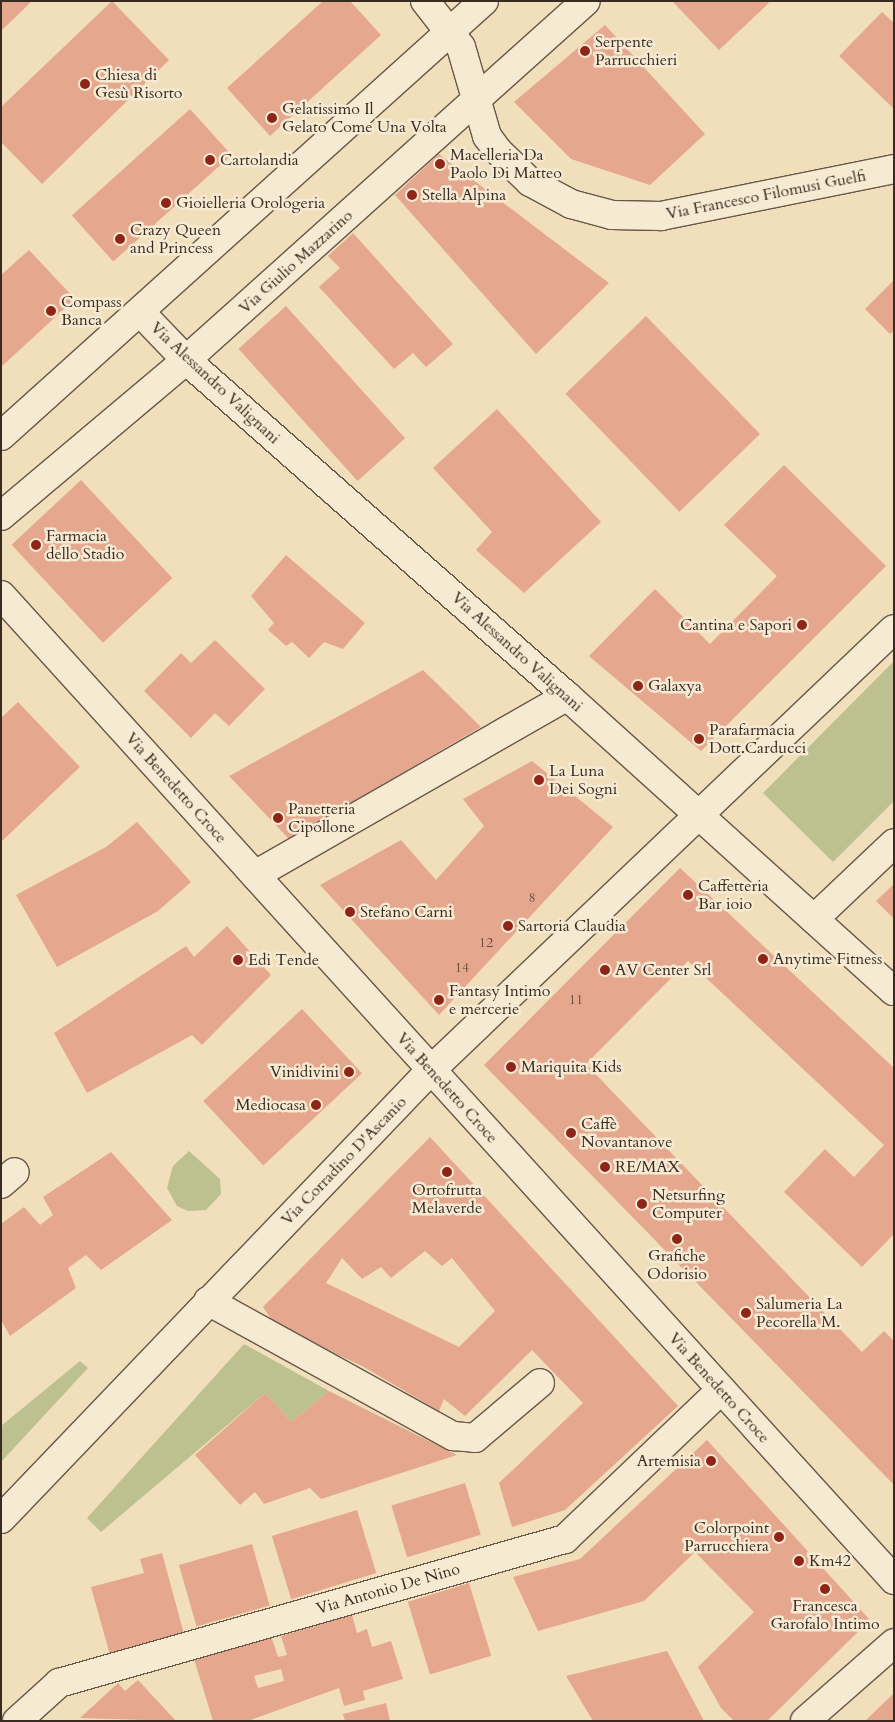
<!DOCTYPE html>
<html>
<head>
<meta charset="utf-8">
<style>
  body { margin:0 }
  #map { position:relative; width:895px; height:1722px; overflow:hidden; background:#f1dfbc; font-family:Cardo,serif }
  div>[style] { position:absolute }
  [style*='--x'] { left:calc(var(--x)*1px); top:calc(var(--y)*1px); width:calc(var(--w)*1px); rotate:calc(var(--a)*1deg) }
  .green>* { inset:0; background:#bcc18f }
  .building>* { inset:0; background:#e5a78e; transform-origin:0 0 }
  .roads { filter:drop-shadow(1px 0 #685848) drop-shadow(-1px 0 #685848) drop-shadow(0 1px #685848) drop-shadow(0 -1px #685848) }
  .minor>* { height:28px; margin:-14px; padding:0 14px; transform-origin:14px; border-radius:14px; background:#f6ead3 }
  .dots>* { width:14px; height:14px; translate:-50% -50%; box-sizing:border-box; border:2px solid #f6ead3; border-radius:50% }
  span { translate:-50% -50%; white-space:nowrap; text-align:center; line-height:1.15; -webkit-text-stroke:5px #f6ead3; paint-order:stroke }
  .number-label { font-size:14px; color:#654a3d }
  .number-label span { -webkit-text-stroke-width:0 }
  .poi-label { font-size:16px; color:#3a2b22 }
  .left { translate:0 -50%; text-align:left }
  .right { translate:-100% -50%; text-align:right }
  .street-label { font-size:16px; color:#3a2b22 }
  .frame { position:absolute; inset:0; border:2px solid #3a2b22; pointer-events:none }
</style>
</head>
<body>
<div id="map">
  <div class="green">
    <div style="clip-path:polygon(894px 661px,894px 801px,833px 862px,763px 793px)"></div>
    <div style="clip-path:polygon(189px 1151px,220px 1179px,221px 1194px,206px 1210px,188px 1211px,177px 1206px,167px 1188px,173px 1166px)"></div>
    <div style="clip-path:polygon(244px 1344px,329px 1391px,291px 1422px,265px 1393px,101px 1532px,87px 1518px)"></div>
    <div style="clip-path:polygon(80px 1361px,88px 1368px,1px 1462px,1px 1426px)"></div>
  </div>
  <div class="building">
    <div style="clip-path:polygon(1px 1px,32px 1px,1px 31px)"></div>
    <div style="clip-path:polygon(112px 1px,169px 60px,42px 184px,1px 142px,1px 107px)"></div>
    <div style="clip-path:polygon(323px 1px,350px 1px,381px 35px,270px 136px,227px 88px)"></div>
    <div style="clip-path:polygon(672px 1px,767px 1px,769px 3px,719px 50px)"></div>
    <div style="clip-path:polygon(882px 12px,894px 23px,894px 109px,839px 56px)"></div>
    <div style="clip-path:polygon(605px 25px,705px 134px,650px 185px,571px 159px,514px 102px)"></div>
    <div style="left:190px;top:109px;width:62px;height:159px;rotate:48deg"></div>
    <div style="clip-path:polygon(439px 154px,609px 283px,536px 354px,395px 195px)"></div>
    <div style="clip-path:polygon(353px 233px,453px 344px,426px 367px,413px 353px,394px 369px,319px 287px,340px 268px,328px 256px)"></div>
    <div style="clip-path:polygon(29px 250px,75px 299px,1px 367px,1px 275px)"></div>
    <div style="clip-path:polygon(894px 280px,894px 331px,890px 334px,865px 309px)"></div>
    <div style="left:286px;top:306px;width:178px;height:64px;rotate:48deg"></div>
    <div style="left:646px;top:316px;width:164px;height:112px;rotate:46deg"></div>
    <div style="clip-path:polygon(497px 409px,601px 522px,524px 593px,476px 550px,492px 532px,433px 468px)"></div>
    <div style="clip-path:polygon(784px 465px,886px 566px,701px 751px,589px 656px,655px 589px,710px 644px,777px 576px,724px 525px)"></div>
    <div style="left:81px;top:480px;width:134px;height:95px;rotate:47deg"></div>
    <div style="clip-path:polygon(286px 555px,365px 623px,343px 649px,324px 642px,309px 658px,292px 642px,286px 646px,268px 630px,274px 623px,251px 596px)"></div>
    <div style="clip-path:polygon(215px 640px,265px 689px,229px 726px,215px 713px,191px 738px,144px 691px,181px 653px,191px 663px)"></div>
    <div style="clip-path:polygon(423px 670px,481px 727px,289px 839px,229px 776px)"></div>
    <div style="clip-path:polygon(18px 702px,80px 767px,1px 842px,1px 718px)"></div>
    <div style="clip-path:polygon(532px 761px,613px 827px,439px 1015px,320px 885px,401px 840px,436px 880px,484px 826px,463px 799px)"></div>
    <div style="clip-path:polygon(137px 822px,191px 882px,158px 911px,57px 967px,16px 895px,106px 847px)"></div>
    <div style="clip-path:polygon(680px 868px,894px 1068px,894px 1234px,862px 1267px,784px 1192px,825px 1149px,854px 1177px,884px 1145px,688px 961px,586px 1064px,862px 1352px,884px 1331px,894px 1341px,894px 1485px,484px 1065px)"></div>
    <div style="clip-path:polygon(894px 884px,894px 919px,876px 901px)"></div>
    <div style="clip-path:polygon(227px 926px,271px 975px,202px 1045px,192px 1035px,87px 1093px,54px 1033px,186px 946px,194px 957px)"></div>
    <div style="left:302px;top:1009px;width:88px;height:135px;rotate:47deg"></div>
    <div style="clip-path:polygon(evenodd,430px 1137px,678px 1406px,565px 1510px,512px 1527px,499px 1483px,583px 1403px,532px 1350px,465px 1416px,444px 1399px,439px 1411px,362px 1366px,276px 1326px,263px 1307px,430px 1137px,425px 1251px,442px 1266px,452px 1258px,495px 1311px,459px 1347px,326px 1283px,342px 1258px,362px 1279px,381px 1267px,391px 1278px,425px 1251px)"></div>
    <div style="clip-path:polygon(111px 1152px,172px 1220px,101px 1270px,86px 1255px,68px 1268px,76px 1288px,10px 1336px,1px 1320px,1px 1224px,24px 1207px,40px 1225px,53px 1215px,43px 1197px)"></div>
    <div style="clip-path:polygon(329px 1391px,457px 1455px,321px 1499px,310px 1488px,264px 1504px,255px 1492px,240px 1505px,195px 1455px,265px 1393px,291px 1422px)"></div>
    <div style="clip-path:polygon(707px 1440px,870px 1620px,767px 1721px,734px 1721px,721px 1708px,698px 1667px,754px 1612px,695px 1552px,644px 1601px,538px 1631px,513px 1577px,580px 1559px)"></div>
    <div style="left:465px;top:1483px;width:54px;height:77px;rotate:73deg"></div>
    <div style="left:357px;top:1510px;width:66px;height:89px;rotate:73deg"></div>
    <div style="left:252px;top:1544px;width:64px;height:76px;rotate:74deg"></div>
    <div style="clip-path:polygon(162px 1553px,184px 1634px,110px 1655px,91px 1587px,144px 1573px,140px 1559px)"></div>
    <div style="left:469px;top:1583px;width:76px;height:64px;rotate:73deg"></div>
    <div style="clip-path:polygon(evenodd,352px 1615px,357px 1633px,367px 1629px,372px 1647px,391px 1641px,403px 1679px,363px 1691px,365px 1700px,344px 1706px,339px 1688px,248px 1721px,213px 1721px,194px 1659px,271px 1636px,278px 1657px,287px 1655px,281px 1636px,352px 1615px,281px 1669px,284px 1681px,258px 1688px,254px 1676px,281px 1669px)"></div>
    <div style="clip-path:polygon(667px 1651px,704px 1721px,593px 1721px,566px 1676px)"></div>
    <div style="clip-path:polygon(138px 1680px,176px 1721px,80px 1718px,118px 1683px,125px 1691px)"></div>
    <div style="clip-path:polygon(894px 1693px,894px 1721px,865px 1721px)"></div>
    <div style="clip-path:polygon(386px 1703px,390px 1721px,345px 1721px,343px 1714px)"></div>
  </div>
  <div class="roads">
    <div class="minor">
      <div style="--x:425;--y:1;--w:58;--a:52"></div>
      <div style="--x:461;--y:47;--w:93;--a:73.7"></div>
      <div style="--x:487;--y:136;--w:17;--a:54"></div>
      <div style="--x:497;--y:150;--w:46;--a:44.1"></div>
      <div style="--x:530;--y:182;--w:47;--a:28.2"></div>
      <div style="--x:571;--y:204;--w:42;--a:15"></div>
      <div style="--x:612;--y:215;--w:49;--a:1.2"></div>
      <div style="--x:661;--y:216;--w:238;--a:-11.4"></div>
      <div style="--x:141;--y:313;--w:65;--a:46.2"></div>
      <div style="--x:186;--y:360;--w:508;--a:41.41"></div>
      <div style="--x:567;--y:696;--w:440;--a:42.1"></div>
      <div style="--x:1;--y:436;--w:650;--a:-42.01"></div>
      <div style="--x:1;--y:516;--w:242;--a:-40.1"></div>
      <div style="--x:186;--y:360;--w:537;--a:-41.91"></div>
      <div style="--x:1;--y:595;--w:1330;--a:47.8"></div>
      <div style="--x:255;--y:875;--w:360;--a:-29.8"></div>
      <div style="--x:814;--y:919;--w:110;--a:-43.5"></div>
      <div style="--x:1;--y:1184;--w:18;--a:-41"></div>
      <div style="--x:208;--y:1301;--w:280;--a:28.9"></div>
      <div style="--x:453;--y:1436;--w:22;--a:5"></div>
      <div style="--x:475;--y:1438;--w:85;--a:-40.2"></div>
      <div style="--x:1;--y:1519;--w:622;--a:-46.24"></div>
      <div style="--x:431;--y:1070;--w:639;--a:-43.61"></div>
      <div style="--x:17;--y:1721;--w:57;--a:-42.1"></div>
      <div style="--x:59;--y:1683;--w:526;--a:-15.89"></div>
      <div style="--x:565;--y:1539;--w:216;--a:-43.7"></div>
      <div style="--x:805;--y:1721;--w:118;--a:-41.2"></div>
    </div>
  </div>
  <div class="dots">
    <div style="left:585px;top:51px;background:#8f2418"></div>
    <div style="left:85px;top:84px;background:#8f2418"></div>
    <div style="left:272px;top:118px;background:#8f2418"></div>
    <div style="left:210px;top:160px;background:#8f2418"></div>
    <div style="left:440px;top:164px;background:#8f2418"></div>
    <div style="left:412px;top:195px;background:#8f2418"></div>
    <div style="left:166px;top:203px;background:#8f2418"></div>
    <div style="left:120px;top:239px;background:#8f2418"></div>
    <div style="left:51px;top:311px;background:#8f2418"></div>
    <div style="left:36px;top:545px;background:#8f2418"></div>
    <div style="left:802px;top:625px;background:#8f2418"></div>
    <div style="left:638px;top:686px;background:#8f2418"></div>
    <div style="left:699px;top:739px;background:#8f2418"></div>
    <div style="left:539px;top:780px;background:#8f2418"></div>
    <div style="left:278px;top:818px;background:#8f2418"></div>
    <div style="left:688px;top:895px;background:#8f2418"></div>
    <div style="left:350px;top:912px;background:#8f2418"></div>
    <div style="left:508px;top:926px;background:#8f2418"></div>
    <div style="left:763px;top:959px;background:#8f2418"></div>
    <div style="left:238px;top:960px;background:#8f2418"></div>
    <div style="left:605px;top:970px;background:#8f2418"></div>
    <div style="left:439px;top:1000px;background:#8f2418"></div>
    <div style="left:511px;top:1067px;background:#8f2418"></div>
    <div style="left:349px;top:1072px;background:#8f2418"></div>
    <div style="left:316px;top:1105px;background:#8f2418"></div>
    <div style="left:571px;top:1133px;background:#8f2418"></div>
    <div style="left:605px;top:1167px;background:#8f2418"></div>
    <div style="left:447px;top:1172px;background:#8f2418"></div>
    <div style="left:642px;top:1204px;background:#8f2418"></div>
    <div style="left:677px;top:1239px;background:#8f2418"></div>
    <div style="left:746px;top:1313px;background:#8f2418"></div>
    <div style="left:711px;top:1461px;background:#8f2418"></div>
    <div style="left:779px;top:1537px;background:#8f2418"></div>
    <div style="left:799px;top:1561px;background:#8f2418"></div>
    <div style="left:825px;top:1589px;background:#8f2418"></div>
  </div>
  <div class="number-label">
    <span style="left:532px;top:898px">8</span>
    <span style="left:486px;top:943px">12</span>
    <span style="left:462px;top:968px">14</span>
    <span style="left:576px;top:1000px">11</span>
  </div>
  <div class="poi-label">
    <span class="left" style="left:595px;top:51px">Serpente<br>Parrucchieri</span>
    <span class="left" style="left:95px;top:84px">Chiesa di<br>Gesù Risorto</span>
    <span class="left" style="left:282px;top:118px">Gelatissimo Il<br>Gelato Come Una Volta</span>
    <span class="left" style="left:450px;top:164px">Macelleria Da<br>Paolo Di Matteo</span>
    <span class="left" style="left:220px;top:160px">Cartolandia</span>
    <span class="left" style="left:422px;top:195px">Stella Alpina</span>
    <span class="left" style="left:176px;top:203px">Gioielleria Orologeria</span>
    <span class="left" style="left:130px;top:239px">Crazy Queen<br>and Princess</span>
    <span class="left" style="left:61px;top:311px">Compass<br>Banca</span>
    <span class="left" style="left:46px;top:545px">Farmacia<br>dello Stadio</span>
    <span class="right" style="left:792px;top:625px">Cantina e Sapori</span>
    <span class="left" style="left:648px;top:686px">Galaxya</span>
    <span class="left" style="left:709px;top:739px">Parafarmacia<br>Dott.Carducci</span>
    <span class="left" style="left:549px;top:780px">La Luna<br>Dei Sogni</span>
    <span class="left" style="left:288px;top:818px">Panetteria<br>Cipollone</span>
    <span class="left" style="left:698px;top:895px">Caffetteria<br>Bar ioio</span>
    <span class="left" style="left:360px;top:912px">Stefano Carni</span>
    <span class="left" style="left:518px;top:926px">Sartoria Claudia</span>
    <span class="left" style="left:773px;top:959px">Anytime Fitness</span>
    <span class="left" style="left:248px;top:960px">Edi Tende</span>
    <span class="left" style="left:615px;top:970px">AV Center Srl</span>
    <span class="left" style="left:449px;top:1000px">Fantasy Intimo<br>e mercerie</span>
    <span class="left" style="left:521px;top:1067px">Mariquita Kids</span>
    <span class="right" style="left:339px;top:1072px">Vinidivini</span>
    <span class="right" style="left:306px;top:1105px">Mediocasa</span>
    <span class="left" style="left:581px;top:1133px">Caffè<br>Novantanove</span>
    <span class="left" style="left:615px;top:1167px">RE/MAX</span>
    <span style="left:447px;top:1199px">Ortofrutta<br>Melaverde</span>
    <span class="left" style="left:652px;top:1204px">Netsurfing<br>Computer</span>
    <span style="left:677px;top:1265px">Grafiche<br>Odorisio</span>
    <span class="left" style="left:756px;top:1313px">Salumeria La<br>Pecorella M.</span>
    <span class="right" style="left:701px;top:1461px">Artemisia</span>
    <span class="right" style="left:769px;top:1537px">Colorpoint<br>Parrucchiera</span>
    <span class="left" style="left:809px;top:1561px">Km42</span>
    <span style="left:825px;top:1615px">Francesca<br>Garofalo Intimo</span>
  </div>
  <div class="street-label">
    <span style="left:766px;top:195px;rotate:-11deg">Via Francesco Filomusi Guelfi</span>
    <span style="left:296px;top:262px;rotate:-42deg">Via Giulio Mazzarino</span>
    <span style="left:215px;top:383px;rotate:43deg">Via Alessandro Valignani</span>
    <span style="left:517px;top:652px;rotate:42deg">Via Alessandro Valignani</span>
    <span style="left:176px;top:788px;rotate:48deg">Via Benedetto Croce</span>
    <span style="left:447px;top:1088px;rotate:48deg">Via Benedetto Croce</span>
    <span style="left:344px;top:1161px;rotate:-46deg">Via Corradino D'Ascanio</span>
    <span style="left:719px;top:1388px;rotate:48deg">Via Benedetto Croce</span>
    <span style="left:388px;top:1589px;rotate:-16deg">Via Antonio De Nino</span>
  </div>
  <div class="frame"></div>
</div>
</body>
</html>
